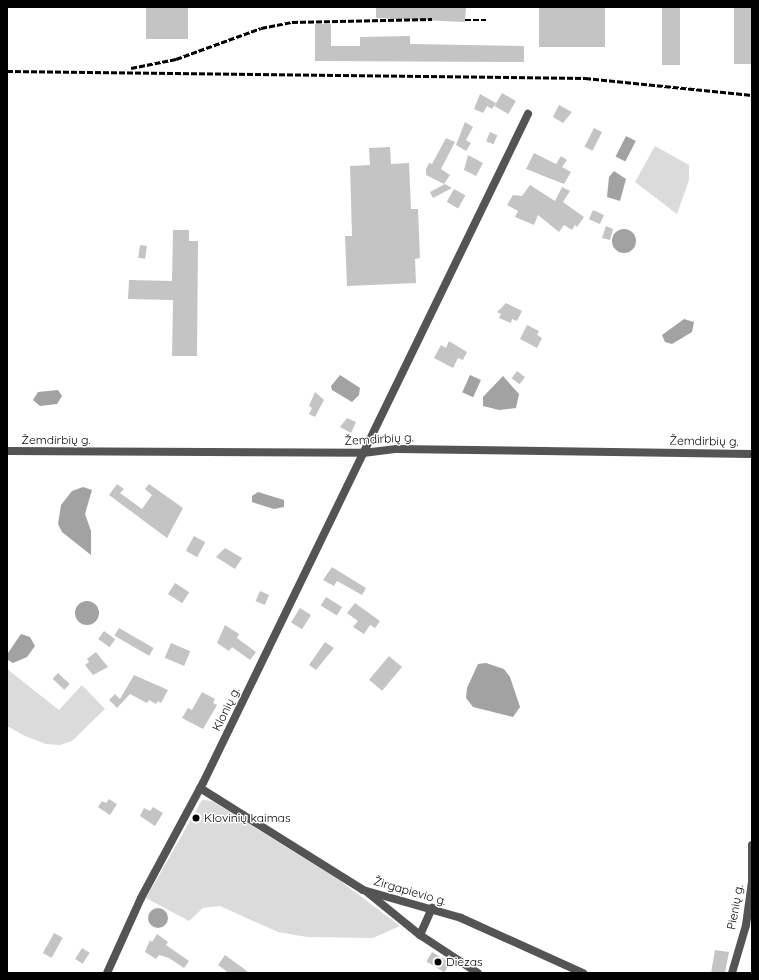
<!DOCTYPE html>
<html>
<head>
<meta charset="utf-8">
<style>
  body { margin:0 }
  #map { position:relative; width:759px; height:980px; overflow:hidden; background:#fff; font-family:Quicksand,sans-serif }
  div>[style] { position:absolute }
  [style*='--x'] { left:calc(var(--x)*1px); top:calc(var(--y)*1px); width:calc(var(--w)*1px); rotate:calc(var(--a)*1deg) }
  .green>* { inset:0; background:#dbdbdb }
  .water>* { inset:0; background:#a2a2a2; transform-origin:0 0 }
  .round { border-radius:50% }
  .building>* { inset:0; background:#c4c4c4; transform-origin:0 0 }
  .street>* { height:8px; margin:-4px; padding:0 4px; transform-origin:4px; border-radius:4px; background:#545454 }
  .rail>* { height:2.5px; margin-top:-1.25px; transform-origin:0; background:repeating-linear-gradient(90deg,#000 0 6px,transparent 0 8px) }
  .dots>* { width:11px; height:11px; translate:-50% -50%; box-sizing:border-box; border:2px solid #fff; border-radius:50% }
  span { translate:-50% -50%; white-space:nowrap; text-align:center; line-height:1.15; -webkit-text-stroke:3px #fff; paint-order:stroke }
  .street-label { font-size:12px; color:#000 }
  .poi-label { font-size:12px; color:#000 }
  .left { translate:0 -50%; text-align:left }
  .frame { position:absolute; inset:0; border:8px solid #000; pointer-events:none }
</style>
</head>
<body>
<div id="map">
  <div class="green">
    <div style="clip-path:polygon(655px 146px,689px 165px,689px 180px,677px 214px,635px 182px)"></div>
    <div style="clip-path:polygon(7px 669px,59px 710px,82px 685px,105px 709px,72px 741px,60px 745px,46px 744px,25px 736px,7px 726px)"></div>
    <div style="clip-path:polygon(202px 800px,212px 801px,339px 880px,400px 926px,373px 938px,307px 937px,278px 932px,220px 906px,203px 908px,189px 921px,146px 898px)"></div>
  </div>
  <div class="water">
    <div style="left:626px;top:136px;width:11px;height:23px;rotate:27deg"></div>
    <div style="clip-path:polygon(614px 171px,626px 179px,620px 201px,607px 197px,609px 177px)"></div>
    <div class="round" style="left:612px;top:229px;width:24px;height:24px"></div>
    <div style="clip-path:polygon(684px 319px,694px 322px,692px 332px,672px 344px,665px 342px,662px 335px)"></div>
    <div style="clip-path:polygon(340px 375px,360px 388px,359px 395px,352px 402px,332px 390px,331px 386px)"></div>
    <div style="left:470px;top:375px;width:12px;height:19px;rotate:24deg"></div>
    <div style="clip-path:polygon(503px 376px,519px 394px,516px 408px,499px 410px,483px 406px,483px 397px)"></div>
    <div style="clip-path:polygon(58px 390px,62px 396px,57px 404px,40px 406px,33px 400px,38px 392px)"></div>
    <div style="clip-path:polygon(83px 487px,92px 490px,85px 514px,91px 531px,91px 555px,62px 532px,58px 524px,61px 505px,72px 491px)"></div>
    <div style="clip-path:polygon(258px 492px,284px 500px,284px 507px,274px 509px,252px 502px,252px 496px)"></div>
    <div class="round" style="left:75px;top:601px;width:24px;height:24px"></div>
    <div style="clip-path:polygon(21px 634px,30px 637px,35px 646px,27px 657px,13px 663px,8px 660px,8px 653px)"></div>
    <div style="clip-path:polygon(486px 663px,504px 669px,510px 677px,520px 707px,513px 717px,473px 707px,466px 698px,467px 688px,478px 664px)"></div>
    <div class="round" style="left:148px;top:908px;width:20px;height:20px"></div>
  </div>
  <div class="building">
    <div style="left:146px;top:7px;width:42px;height:32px"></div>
    <div style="clip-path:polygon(376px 7px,466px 7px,465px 22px,376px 18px)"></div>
    <div style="left:539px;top:7px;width:66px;height:40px"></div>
    <div style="left:662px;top:7px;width:18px;height:58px"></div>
    <div style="left:734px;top:7px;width:17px;height:57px"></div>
    <div style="clip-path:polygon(315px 24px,331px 24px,331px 46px,360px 46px,360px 37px,410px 36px,410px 44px,524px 46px,524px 62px,315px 61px)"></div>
    <div style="left:502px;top:93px;width:16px;height:15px;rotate:30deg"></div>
    <div style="clip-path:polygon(480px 94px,496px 103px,492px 109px,487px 106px,483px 113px,474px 109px)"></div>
    <div style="clip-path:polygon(559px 105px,572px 112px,563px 123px,553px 117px)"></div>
    <div style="clip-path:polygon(465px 122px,473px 127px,466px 140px,471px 143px,466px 151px,456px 145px)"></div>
    <div style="left:594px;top:128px;width:9px;height:21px;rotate:27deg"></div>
    <div style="left:490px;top:132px;width:8px;height:10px;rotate:23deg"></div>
    <div style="clip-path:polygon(446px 138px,455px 142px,441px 169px,450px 175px,444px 184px,426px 175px,426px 169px,429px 163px,432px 164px)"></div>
    <div style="clip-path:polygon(390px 147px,391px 164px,409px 163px,411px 209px,418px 209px,420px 258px,415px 259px,416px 283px,347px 286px,345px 236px,352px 236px,350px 166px,370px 165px,369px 148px)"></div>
    <div style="clip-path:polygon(534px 153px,556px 164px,561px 156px,567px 160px,562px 167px,571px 172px,564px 184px,526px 169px)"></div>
    <div style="clip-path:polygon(468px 155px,483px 163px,476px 176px,464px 170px)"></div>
    <div style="clip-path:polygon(445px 184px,452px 188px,433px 198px,430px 192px)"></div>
    <div style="clip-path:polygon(530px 185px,555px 201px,562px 187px,570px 191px,563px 202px,584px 217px,577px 227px,575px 225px,572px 230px,564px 225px,559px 232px,538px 215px,534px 225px,515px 217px,518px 211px,507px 205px,513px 195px,522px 196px)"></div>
    <div style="left:454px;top:189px;width:13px;height:15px;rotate:29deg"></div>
    <div style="left:593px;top:210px;width:12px;height:10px;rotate:24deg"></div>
    <div style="clip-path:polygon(606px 226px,613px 229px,610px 240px,602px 238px)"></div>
    <div style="clip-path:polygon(173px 230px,189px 230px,189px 241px,198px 241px,197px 356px,172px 356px,173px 300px,128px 299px,129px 280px,172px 281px)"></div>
    <div style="left:140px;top:245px;width:7px;height:13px;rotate:8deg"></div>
    <div style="clip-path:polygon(506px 303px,522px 311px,517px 321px,512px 319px,511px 323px,499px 318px,501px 314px,497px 312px)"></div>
    <div style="clip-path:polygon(527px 325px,539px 331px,537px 335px,542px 338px,537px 348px,520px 339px)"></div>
    <div style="clip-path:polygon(449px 341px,467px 352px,463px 360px,458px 358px,453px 368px,434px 358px,441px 345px,446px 348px)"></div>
    <div style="left:517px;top:371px;width:10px;height:9px;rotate:37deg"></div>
    <div style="clip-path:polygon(315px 392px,324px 400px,315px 417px,309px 414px,312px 408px,309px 406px)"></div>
    <div style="clip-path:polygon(347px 418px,356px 422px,351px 433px,340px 427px)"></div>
    <div style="clip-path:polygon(117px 484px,124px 489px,120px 493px,142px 509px,152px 495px,145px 489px,149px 484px,183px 508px,167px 538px,109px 495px)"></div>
    <div style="left:194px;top:536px;width:13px;height:17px;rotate:29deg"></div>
    <div style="clip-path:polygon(225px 548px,242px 558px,235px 569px,216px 557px)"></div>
    <div style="clip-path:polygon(332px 567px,366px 588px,362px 595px,337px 581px,334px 586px,323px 580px)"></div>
    <div style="left:175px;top:583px;width:17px;height:13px;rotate:33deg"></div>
    <div style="left:260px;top:591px;width:10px;height:11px;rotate:24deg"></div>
    <div style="left:326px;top:597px;width:19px;height:10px;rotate:32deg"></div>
    <div style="clip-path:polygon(355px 603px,380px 621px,375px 628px,370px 625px,364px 634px,353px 627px,358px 621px,347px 613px)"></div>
    <div style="left:300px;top:608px;width:13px;height:17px;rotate:32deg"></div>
    <div style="clip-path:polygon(225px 625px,239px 634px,237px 638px,256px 652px,250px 660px,232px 647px,229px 651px,217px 643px)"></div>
    <div style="left:119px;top:628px;width:40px;height:9px;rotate:30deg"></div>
    <div style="left:104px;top:631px;width:14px;height:10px;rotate:36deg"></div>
    <div style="clip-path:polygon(325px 642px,334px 648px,316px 670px,309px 665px)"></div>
    <div style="left:171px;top:643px;width:21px;height:16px;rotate:23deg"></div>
    <div style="clip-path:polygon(96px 652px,108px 667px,93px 675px,85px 665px,89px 662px,87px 659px)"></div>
    <div style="left:389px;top:656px;width:17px;height:31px;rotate:40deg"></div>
    <div style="left:58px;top:673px;width:16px;height:8px;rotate:43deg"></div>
    <div style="clip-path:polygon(134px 675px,168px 690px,161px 703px,158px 701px,156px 704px,149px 700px,147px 703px,130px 694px,117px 708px,109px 700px,115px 694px,120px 699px)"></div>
    <div style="clip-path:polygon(202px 692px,215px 699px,213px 703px,217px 705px,203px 729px,182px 718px,188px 708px,192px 710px)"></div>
    <div style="clip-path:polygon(109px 799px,117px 804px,110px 815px,98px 807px,102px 801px,106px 803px)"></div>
    <div style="clip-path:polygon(153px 807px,163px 813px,155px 826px,140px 816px,144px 808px,150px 811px)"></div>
    <div style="left:54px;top:933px;width:10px;height:23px;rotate:29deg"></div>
    <div style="clip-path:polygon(157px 934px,168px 942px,166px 945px,189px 961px,184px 968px,169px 958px,159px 955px,156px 959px,145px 952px,150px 940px,152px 942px)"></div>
    <div style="left:82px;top:948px;width:9px;height:13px;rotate:32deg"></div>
    <div style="clip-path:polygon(715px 950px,729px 952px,725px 973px,711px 973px)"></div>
    <div style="left:432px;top:952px;width:21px;height:11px;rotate:31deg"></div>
    <div style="clip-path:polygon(225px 955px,243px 968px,249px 973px,229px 973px,218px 965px)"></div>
  </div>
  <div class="street">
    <div style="--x:7;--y:451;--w:356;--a:0.3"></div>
    <div style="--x:363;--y:453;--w:34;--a:-7"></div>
    <div style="--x:397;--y:449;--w:355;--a:0.8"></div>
    <div style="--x:200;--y:788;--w:192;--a:32"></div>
    <div style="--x:363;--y:890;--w:102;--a:15.9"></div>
    <div style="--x:461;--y:918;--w:134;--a:24.3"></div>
    <div style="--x:367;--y:892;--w:68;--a:39.1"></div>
    <div style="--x:420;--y:935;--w:69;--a:33.2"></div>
    <div style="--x:420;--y:935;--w:30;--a:-66"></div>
    <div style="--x:107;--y:973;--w:82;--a:-65.6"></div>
    <div style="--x:141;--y:898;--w:131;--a:-61.7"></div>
    <div style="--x:203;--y:783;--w:744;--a:-64.09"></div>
    <div style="--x:732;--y:973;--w:50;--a:-73.7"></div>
    <div style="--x:746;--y:925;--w:43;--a:-82.1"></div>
    <div style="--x:752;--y:882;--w:37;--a:-90"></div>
  </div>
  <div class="rail">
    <div style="--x:465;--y:20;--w:21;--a:0"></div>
    <div style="--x:131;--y:68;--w:46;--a:-11.3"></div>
    <div style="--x:176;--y:59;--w:90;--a:-20"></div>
    <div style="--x:261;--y:28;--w:32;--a:-11"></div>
    <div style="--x:292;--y:22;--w:140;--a:-1.2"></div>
    <div style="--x:7;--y:71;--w:578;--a:0.69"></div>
    <div style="--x:585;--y:78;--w:168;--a:5.8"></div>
  </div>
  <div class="dots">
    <div style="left:196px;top:818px;background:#000"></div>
    <div style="left:438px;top:962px;background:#000"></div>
  </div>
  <div class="street-label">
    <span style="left:379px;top:439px;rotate:-3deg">Žemdirbių g.</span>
    <span style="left:56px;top:440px">Žemdirbių g.</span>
    <span style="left:704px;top:441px;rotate:1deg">Žemdirbių g.</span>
    <span style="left:226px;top:709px;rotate:-64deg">Klonių g.</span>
    <span style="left:410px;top:891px;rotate:16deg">Žirgapievio g.</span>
    <span style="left:735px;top:907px;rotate:-80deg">Pienių g.</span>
  </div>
  <div class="poi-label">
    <span class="left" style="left:204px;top:818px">Klovinių kaimas</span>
    <span class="left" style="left:446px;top:962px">Diezas</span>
  </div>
  <div class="frame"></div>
</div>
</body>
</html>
